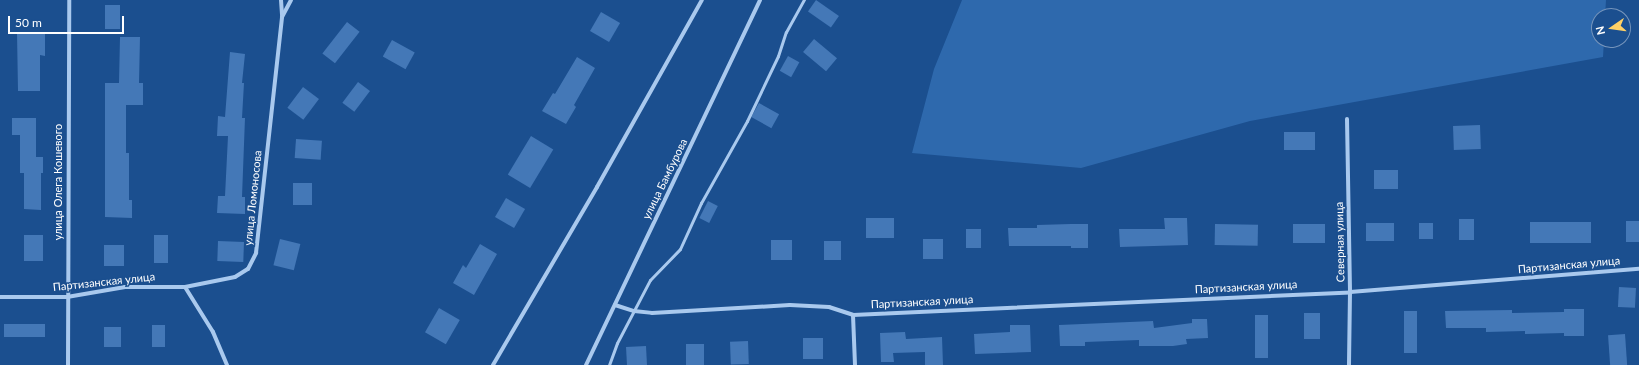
<!DOCTYPE html>
<html>
<head>
<meta charset="utf-8">
<style>
  body { margin:0 }
  #map { position:relative; width:1639px; height:365px; overflow:hidden; background:#1b4f8f; font-family:Lato,sans-serif }
  div>[style] { position:absolute }
  [style*='--x'] { left:calc(var(--x)*1px); top:calc(var(--y)*1px); width:calc(var(--w)*1px); rotate:calc(var(--a)*1deg) }
  .green>* { inset:0; background:#2e69ad }
  .building>* { inset:0; background:#4478b7; transform-origin:0 0 }
  .service>* { height:3px; margin:-1.5px; padding:0 1.5px; transform-origin:1.5px; border-radius:1.5px; background:#a9c9ee }
  .minor>* { height:4px; margin:-2px; padding:0 2px; transform-origin:2px; border-radius:2px; background:#a9c9ee }
  span { translate:-50% -50%; white-space:nowrap; text-align:center; line-height:1.15; -webkit-text-stroke:3px #1b4f8f; paint-order:stroke }
  .street-label { font-size:11px; color:#fff }
  .north { position:absolute; left:1591px; top:8px; width:40px; height:40px; box-sizing:border-box; background:#1b4f8f; border:1px solid #7695bc; border-radius:50%; rotate:257deg; font-size:11px; font-weight:700; line-height:16px; text-align:center; color:#fff }
  .north::after { content:''; display:block; margin:auto; width:14px; height:18px; background:#ffd166; clip-path:polygon(50% 0,100% 100%,50% 72%,0 100%) }
  .scale { position:absolute; left:8px; top:16px; width:116px; height:18px; box-sizing:border-box; border:2px solid #fff; border-top:0; padding-left:5px; font-size:12px; line-height:14px; white-space:nowrap; color:#fff; -webkit-text-stroke:3px #1b4f8f; paint-order:stroke }
</style>
</head>
<body>
<div id="map">
  <div class="green">
    <div style="clip-path:polygon(962px 0,1606px 0,1605px 16px,1599px 16px,1599px 40px,1604px 40px,1603px 57px,1250px 121px,1081px 168px,912px 153px,934px 69px)"></div>
  </div>
  <div class="building">
    <div style="left:816px;top:0;width:28px;height:14px;rotate:35deg"></div>
    <div style="left:105px;top:5px;width:15px;height:24px"></div>
    <div style="left:601px;top:12px;width:22px;height:22px;rotate:30deg"></div>
    <div style="left:347px;top:22px;width:16px;height:40px;rotate:38deg"></div>
    <div style="clip-path:polygon(17px 33px,45px 33px,45px 56px,40px 55px,40px 91px,18px 91px)"></div>
    <div style="clip-path:polygon(120px 37px,140px 37px,139px 83px,143px 83px,143px 105px,126px 105px,126px 153px,129px 153px,129px 200px,132px 200px,132px 218px,105px 217px,105px 83px,119px 83px)"></div>
    <div style="left:814px;top:39px;width:30px;height:17px;rotate:40deg"></div>
    <div style="left:392px;top:40px;width:26px;height:19px;rotate:29deg"></div>
    <div style="clip-path:polygon(230px 52px,245px 54px,242px 83px,244px 83px,242px 118px,245px 118px,242px 197px,245px 197px,245px 214px,217px 213px,218px 196px,225px 196px,228px 136px,217px 136px,218px 116px,225px 117px)"></div>
    <div style="left:788px;top:56px;width:13px;height:17px;rotate:29deg"></div>
    <div style="clip-path:polygon(577px 57px,595px 68px,574px 105px,576px 107px,566px 124px,542px 111px,553px 93px,555px 94px)"></div>
    <div style="left:358px;top:82px;width:15px;height:26px;rotate:37deg"></div>
    <div style="left:303px;top:87px;width:20px;height:26px;rotate:37deg"></div>
    <div style="left:759px;top:103px;width:23px;height:16px;rotate:29deg"></div>
    <div style="clip-path:polygon(12px 118px,36px 118px,36px 157px,43px 157px,43px 173px,41px 173px,41px 210px,24px 209px,24px 173px,20px 173px,20px 135px,12px 135px)"></div>
    <div style="left:1480px;top:125px;width:24px;height:27px;rotate:88deg"></div>
    <div style="left:1284px;top:132px;width:31px;height:18px"></div>
    <div style="left:531px;top:136px;width:26px;height:45px;rotate:31deg"></div>
    <div style="left:296px;top:139px;width:26px;height:19px;rotate:4deg"></div>
    <div style="left:1374px;top:170px;width:24px;height:19px"></div>
    <div style="left:293px;top:183px;width:19px;height:22px"></div>
    <div style="left:506px;top:198px;width:22px;height:22px;rotate:30deg"></div>
    <div style="left:708px;top:201px;width:11px;height:19px;rotate:27deg"></div>
    <div style="left:894px;top:218px;width:20px;height:28px;rotate:90deg"></div>
    <div style="clip-path:polygon(1164px 218px,1187px 218px,1188px 245px,1120px 247px,1119px 229px,1165px 229px)"></div>
    <div style="left:1459px;top:219px;width:15px;height:21px"></div>
    <div style="left:1626px;top:221px;width:13px;height:21px"></div>
    <div style="left:1530px;top:222px;width:61px;height:21px"></div>
    <div style="left:1366px;top:223px;width:28px;height:18px"></div>
    <div style="left:1419px;top:223px;width:14px;height:16px"></div>
    <div style="clip-path:polygon(1071px 224px,1088px 224px,1088px 248px,1071px 248px,1071px 246px,1009px 246px,1008px 228px,1037px 228px,1037px 225px)"></div>
    <div style="left:1215px;top:224px;width:43px;height:21px;rotate:1deg"></div>
    <div style="left:1293px;top:224px;width:32px;height:19px"></div>
    <div style="left:966px;top:229px;width:15px;height:19px"></div>
    <div style="left:24px;top:235px;width:19px;height:26px"></div>
    <div style="left:154px;top:235px;width:14px;height:28px"></div>
    <div style="left:280px;top:239px;width:21px;height:27px;rotate:14deg"></div>
    <div style="left:923px;top:239px;width:20px;height:20px"></div>
    <div style="left:771px;top:240px;width:21px;height:20px"></div>
    <div style="left:218px;top:241px;width:26px;height:20px;rotate:2deg"></div>
    <div style="left:824px;top:241px;width:17px;height:19px"></div>
    <div style="clip-path:polygon(480px 244px,497px 254px,474px 295px,453px 283px,463px 265px,466px 268px)"></div>
    <div style="left:104px;top:245px;width:20px;height:21px"></div>
    <div style="left:1619px;top:287px;width:17px;height:20px;rotate:3deg"></div>
    <div style="left:439px;top:308px;width:24px;height:28px;rotate:30deg"></div>
    <div style="clip-path:polygon(1564px 309px,1584px 309px,1584px 336px,1564px 336px,1564px 333px,1525px 334px,1525px 331px,1486px 332px,1486px 328px,1446px 328px,1445px 311px,1512px 310px,1512px 313px,1564px 312px)"></div>
    <div style="left:1404px;top:311px;width:13px;height:42px"></div>
    <div style="left:1304px;top:313px;width:16px;height:26px"></div>
    <div style="left:1255px;top:315px;width:13px;height:43px"></div>
    <div style="clip-path:polygon(1192px 319px,1207px 319px,1208px 338px,1186px 339px,1187px 344px,1173px 346px,1139px 346px,1139px 340px,1085px 342px,1085px 346px,1060px 346px,1059px 325px,1153px 321px,1154px 328px,1192px 323px)"></div>
    <div style="left:4px;top:324px;width:41px;height:13px"></div>
    <div style="left:152px;top:325px;width:13px;height:22px"></div>
    <div style="clip-path:polygon(1010px 325px,1030px 325px,1031px 352px,975px 354px,974px 334px,1010px 332px)"></div>
    <div style="left:104px;top:327px;width:17px;height:20px"></div>
    <div style="clip-path:polygon(905px 332px,906px 339px,942px 337px,943px 365px,925px 365px,925px 352px,893px 353px,894px 362px,881px 362px,880px 333px)"></div>
    <div style="left:1625px;top:334px;width:31px;height:17px;rotate:86deg"></div>
    <div style="left:803px;top:338px;width:20px;height:21px"></div>
    <div style="left:748px;top:341px;width:23px;height:18px;rotate:88deg"></div>
    <div style="left:686px;top:344px;width:18px;height:21px"></div>
    <div style="left:646px;top:346px;width:19px;height:20px;rotate:87deg"></div>
  </div>
  <div class="service">
    <div style="--x:609;--y:365;--w:23;--a:-70"></div>
    <div style="--x:617;--y:343;--w:71;--a:-62.4"></div>
    <div style="--x:650;--y:280;--w:43;--a:-45.9"></div>
    <div style="--x:680;--y:249;--w:51;--a:-65.5"></div>
    <div style="--x:701;--y:203;--w:94;--a:-60.7"></div>
    <div style="--x:747;--y:121;--w:72;--a:-64.5"></div>
    <div style="--x:778;--y:56;--w:25;--a:-72"></div>
    <div style="--x:786;--y:32;--w:37;--a:-61"></div>
  </div>
  <div class="minor">
    <div style="--x:281;--y:0;--w:16;--a:86"></div>
    <div style="--x:1347;--y:119;--w:173;--a:89"></div>
    <div style="--x:1350;--y:292;--w:73;--a:90.8"></div>
    <div style="--x:0;--y:297;--w:67;--a:0"></div>
    <div style="--x:67;--y:297;--w:59;--a:-9.8"></div>
    <div style="--x:125;--y:287;--w:60;--a:0"></div>
    <div style="--x:615;--y:305;--w:20;--a:18"></div>
    <div style="--x:634;--y:311;--w:18;--a:6"></div>
    <div style="--x:652;--y:313;--w:138;--a:-3.3"></div>
    <div style="--x:790;--y:305;--w:39;--a:3"></div>
    <div style="--x:829;--y:307;--w:25;--a:18"></div>
    <div style="--x:853;--y:315;--w:498;--a:-2.6"></div>
    <div style="--x:1350;--y:292;--w:290;--a:-4.6"></div>
    <div style="--x:853;--y:315;--w:50;--a:87.7"></div>
    <div style="--x:68;--y:365;--w:365;--a:-89.8"></div>
    <div style="--x:227;--y:365;--w:36;--a:-113"></div>
    <div style="--x:213;--y:332;--w:53;--a:-121.9"></div>
    <div style="--x:185;--y:287;--w:51;--a:-11.3"></div>
    <div style="--x:235;--y:277;--w:15;--a:-32"></div>
    <div style="--x:248;--y:269;--w:18;--a:-63"></div>
    <div style="--x:256;--y:253;--w:237;--a:-83.7"></div>
    <div style="--x:282;--y:17;--w:19;--a:-62"></div>
    <div style="--x:493;--y:365;--w:206;--a:-59.7"></div>
    <div style="--x:597;--y:187;--w:214;--a:-60.7"></div>
    <div style="--x:586;--y:365;--w:404;--a:-64.5"></div>
  </div>
  <div class="street-label">
    <span style="left:665px;top:179px;rotate:-64deg">улица Бамбурова</span>
    <span style="left:58px;top:182px;rotate:-90deg">улица Олега Кошевого</span>
    <span style="left:253px;top:198px;rotate:-84deg">улица Ломоносова</span>
    <span style="left:1340px;top:242px;rotate:-91deg">Северная улица</span>
    <span style="left:1569px;top:265px;rotate:-5deg">Партизанская улица</span>
    <span style="left:104px;top:282px;rotate:-6deg">Партизанская улица</span>
    <span style="left:1246px;top:287px;rotate:-3deg">Партизанская улица</span>
    <span style="left:922px;top:302px;rotate:-3deg">Партизанская улица</span>
  </div>
  <div class="north">N</div>
  <div class="scale">50 m</div>
</div>
</body>
</html>
